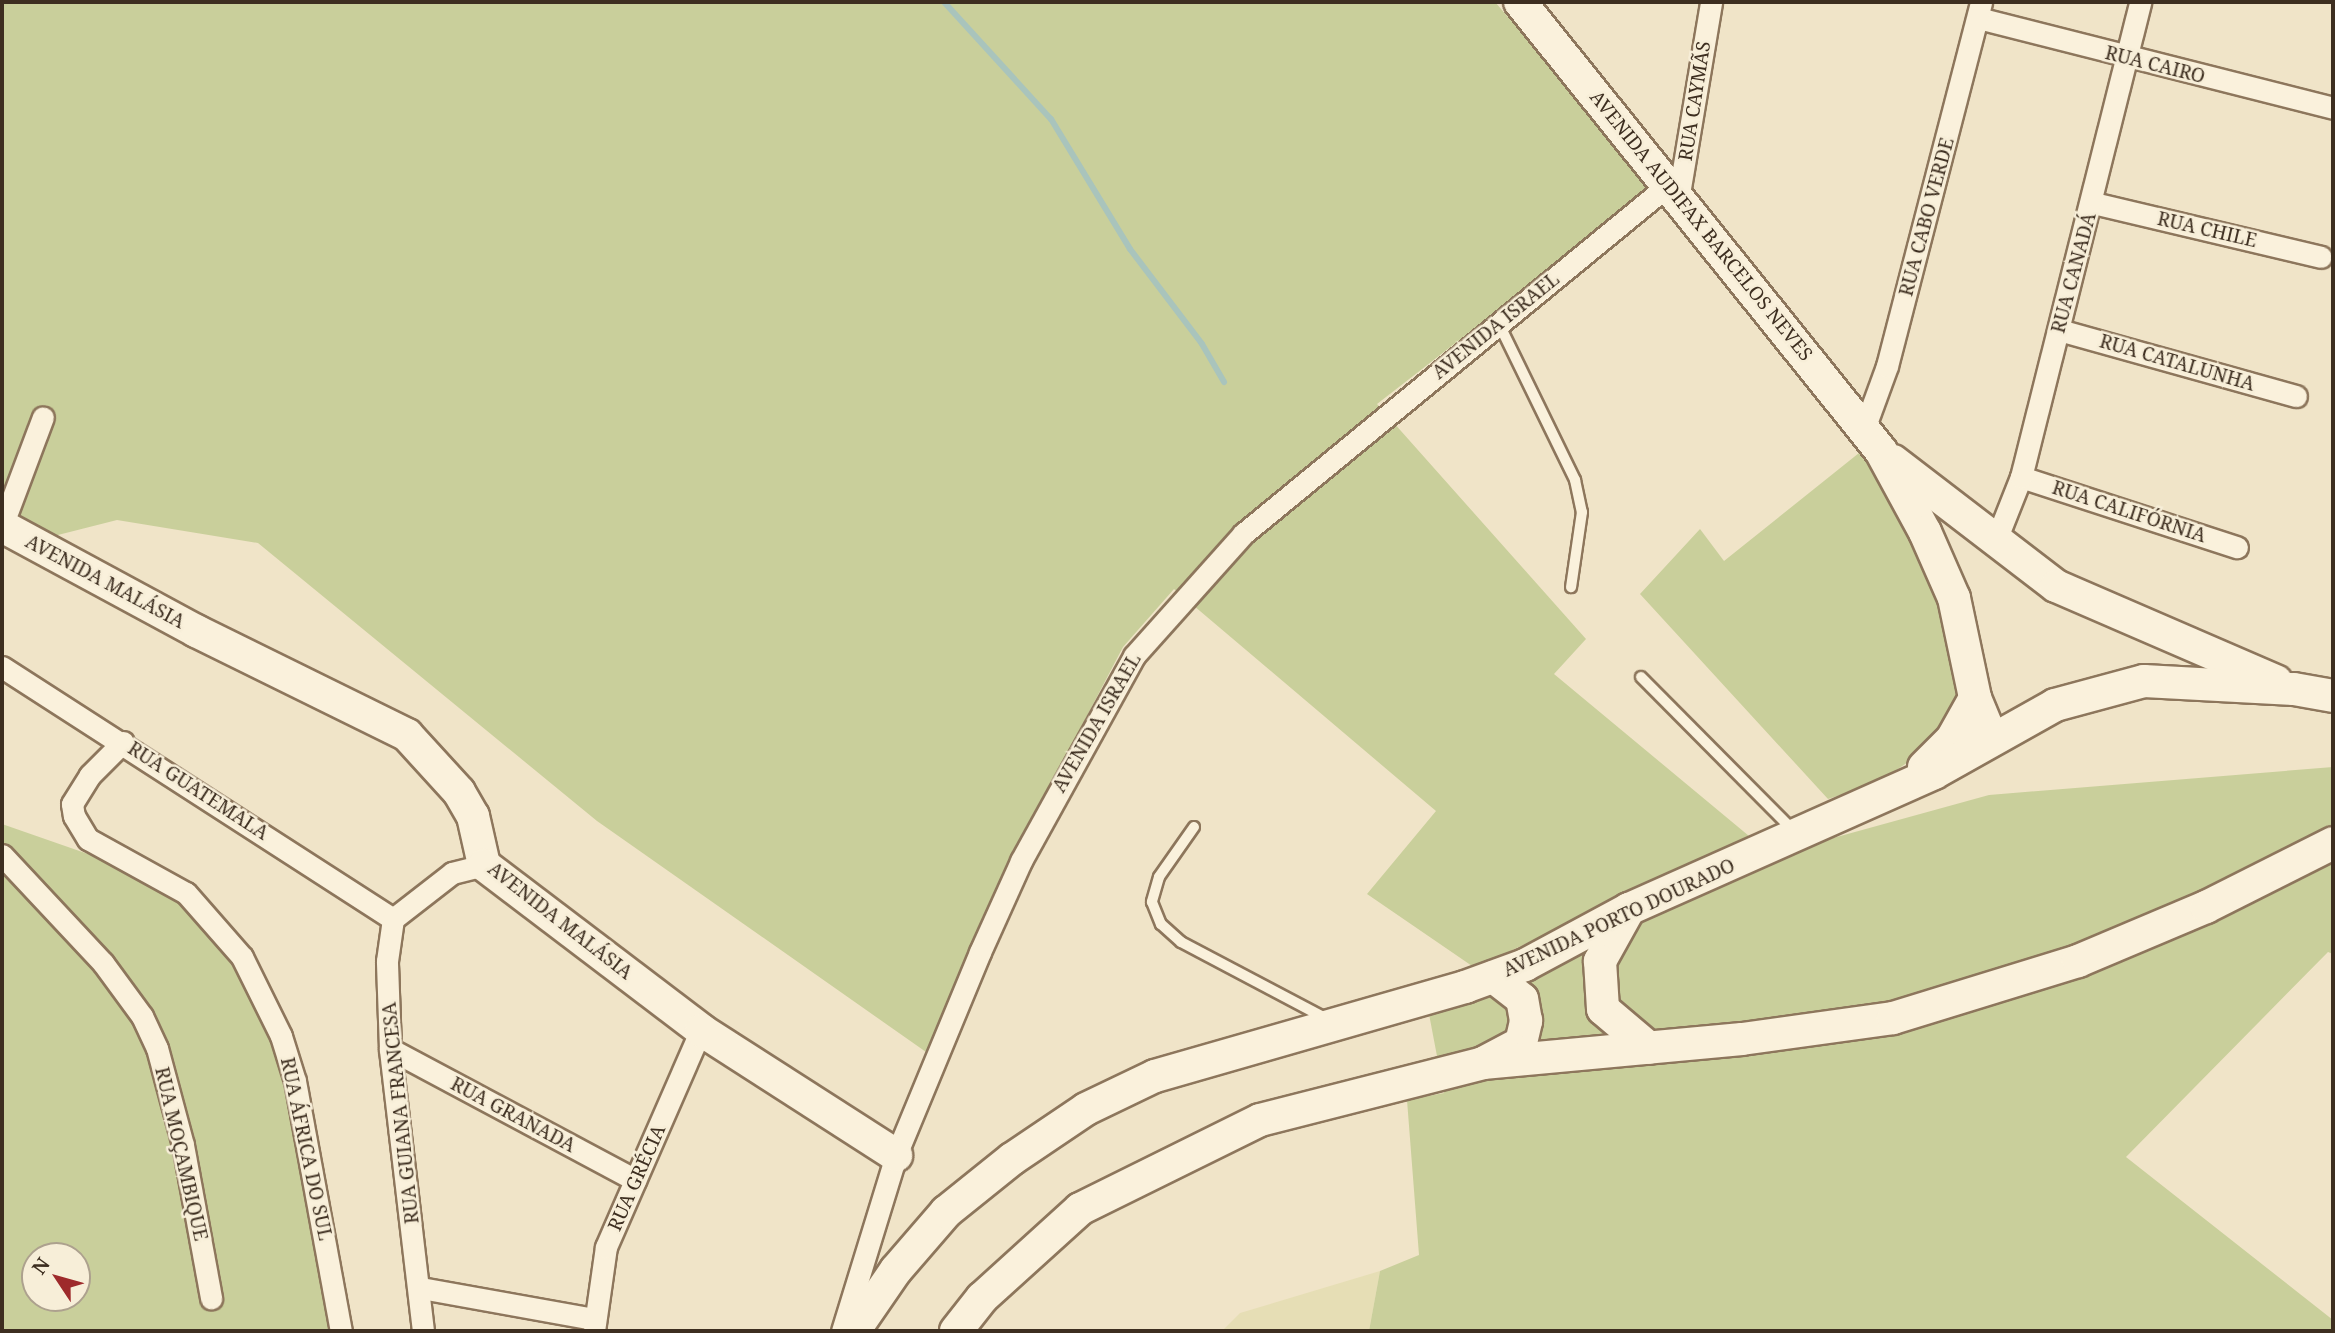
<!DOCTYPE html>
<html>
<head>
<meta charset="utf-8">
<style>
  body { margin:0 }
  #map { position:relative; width:2335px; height:1333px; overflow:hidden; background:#f0e4c8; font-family:"Noto Serif",serif }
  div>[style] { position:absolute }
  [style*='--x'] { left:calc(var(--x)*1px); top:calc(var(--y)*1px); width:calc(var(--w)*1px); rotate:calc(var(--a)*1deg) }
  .farmland>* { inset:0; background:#e6deb5 }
  .green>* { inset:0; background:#c9cf9b }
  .stream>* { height:6px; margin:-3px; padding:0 3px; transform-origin:3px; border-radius:3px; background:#a9c4bc }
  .roads { filter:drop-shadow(2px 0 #8d765c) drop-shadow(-2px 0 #8d765c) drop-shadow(0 2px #8d765c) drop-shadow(0 -2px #8d765c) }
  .lane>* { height:10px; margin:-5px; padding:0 5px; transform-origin:5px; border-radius:5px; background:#faf1dc }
  .street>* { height:21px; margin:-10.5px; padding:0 10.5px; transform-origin:10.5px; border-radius:10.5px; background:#faf1dc }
  .secondary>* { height:32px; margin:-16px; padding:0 16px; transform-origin:16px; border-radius:16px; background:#faf1dc }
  span { translate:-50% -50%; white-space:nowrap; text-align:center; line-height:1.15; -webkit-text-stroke:5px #f7eed8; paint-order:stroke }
  .street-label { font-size:19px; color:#3d2e20 }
  .frame { position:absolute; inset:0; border:4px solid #3d2e20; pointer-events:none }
  .north { position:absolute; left:21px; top:1242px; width:70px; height:70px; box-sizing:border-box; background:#f7eed8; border:2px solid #ada18e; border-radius:50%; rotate:306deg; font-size:19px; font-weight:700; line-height:28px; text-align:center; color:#3d2e20 }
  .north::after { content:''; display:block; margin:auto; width:24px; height:32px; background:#9e2a2b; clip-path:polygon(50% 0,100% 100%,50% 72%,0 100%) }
</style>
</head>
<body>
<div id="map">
  <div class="farmland">
    <div style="clip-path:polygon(1380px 1271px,1369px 1331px,1222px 1331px,1240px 1313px)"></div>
  </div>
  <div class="green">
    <div style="clip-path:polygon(2px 2px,1495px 2px,1623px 150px,1650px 192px,1377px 404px,1586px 639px,1554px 674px,1749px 836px,1475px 968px,1367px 894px,1436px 811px,1174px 589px,1123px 647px,1079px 731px,1029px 830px,936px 1059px,597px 821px,258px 543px,117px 520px,50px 537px,2px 526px)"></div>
    <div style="clip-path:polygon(1859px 453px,1882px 473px,1950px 626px,1961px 698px,1932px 746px,1877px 783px,1828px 799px,1640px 594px,1700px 529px,1724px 561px)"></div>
    <div style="clip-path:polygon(2333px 767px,2333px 954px,2328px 952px,2126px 1157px,2333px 1320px,2333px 1331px,1369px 1331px,1380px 1271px,1419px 1255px,1407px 1100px,1444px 1093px,1429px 1014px,1466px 1005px,1786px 851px,1989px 795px)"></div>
    <div style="clip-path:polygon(evenodd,2px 824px,111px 862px,175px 897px,225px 955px,264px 1015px,289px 1071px,340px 1331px,2px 1331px,2px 824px,35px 1256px,77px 1256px,77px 1298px,35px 1298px,35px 1256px)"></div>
  </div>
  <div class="stream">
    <div style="--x:944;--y:2;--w:159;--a:47.6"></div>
    <div style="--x:1051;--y:119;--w:152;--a:58.7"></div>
    <div style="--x:1130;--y:249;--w:119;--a:52.8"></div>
    <div style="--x:1202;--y:344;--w:44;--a:59.9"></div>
  </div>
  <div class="roads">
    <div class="lane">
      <div style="--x:1499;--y:324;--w:174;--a:64"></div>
      <div style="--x:1575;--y:480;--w:33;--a:78"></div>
      <div style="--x:1582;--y:512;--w:76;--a:98.3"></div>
      <div style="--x:1641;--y:677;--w:218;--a:45.2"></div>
      <div style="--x:1194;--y:827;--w:61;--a:125"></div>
      <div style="--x:1159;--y:877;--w:26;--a:106"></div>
      <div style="--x:1152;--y:902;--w:24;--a:68"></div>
      <div style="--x:1161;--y:924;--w:27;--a:42"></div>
      <div style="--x:1181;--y:942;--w:167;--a:27.8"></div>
    </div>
    <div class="street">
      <div style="--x:1978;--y:18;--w:366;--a:14.2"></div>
      <div style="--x:1678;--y:200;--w:201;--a:-80.5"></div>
      <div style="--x:2093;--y:203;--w:234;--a:13.3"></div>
      <div style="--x:2059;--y:330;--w:246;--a:15.6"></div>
      <div style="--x:1864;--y:429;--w:67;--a:-69.9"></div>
      <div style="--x:1887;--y:366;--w:376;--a:-75.5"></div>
      <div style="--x:2021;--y:477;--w:227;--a:18"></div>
      <div style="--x:2;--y:526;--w:116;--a:-69.4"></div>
      <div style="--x:1996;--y:540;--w:68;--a:-68.4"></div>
      <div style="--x:2021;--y:477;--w:490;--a:-75.9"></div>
      <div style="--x:2;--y:667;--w:465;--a:32.8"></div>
      <div style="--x:123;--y:742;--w:47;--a:135"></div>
      <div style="--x:90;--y:775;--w:34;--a:122"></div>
      <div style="--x:72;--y:804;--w:12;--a:81"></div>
      <div style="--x:74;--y:816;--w:27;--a:59"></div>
      <div style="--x:88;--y:839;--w:112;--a:28.9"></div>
      <div style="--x:186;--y:893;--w:85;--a:48.8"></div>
      <div style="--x:242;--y:957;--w:88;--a:63.7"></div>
      <div style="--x:281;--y:1036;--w:47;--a:72.7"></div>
      <div style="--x:295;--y:1081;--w:254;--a:79.6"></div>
      <div style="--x:2;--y:855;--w:148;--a:46.9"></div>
      <div style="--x:103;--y:963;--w:66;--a:53.7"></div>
      <div style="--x:142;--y:1016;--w:35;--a:65"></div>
      <div style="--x:157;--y:1048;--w:100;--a:75"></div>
      <div style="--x:183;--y:1145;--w:156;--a:79.6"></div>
      <div style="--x:390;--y:1049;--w:278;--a:28.1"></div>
      <div style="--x:421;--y:1288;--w:176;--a:10.2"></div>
      <div style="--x:423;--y:1331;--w:284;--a:-96.7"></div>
      <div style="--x:390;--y:1049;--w:88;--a:-92"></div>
      <div style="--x:387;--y:961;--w:42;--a:-81.9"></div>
      <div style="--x:393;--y:919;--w:75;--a:-37.9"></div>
      <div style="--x:452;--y:873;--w:33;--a:-14"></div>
      <div style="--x:594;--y:1331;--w:85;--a:-81.9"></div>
      <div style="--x:606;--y:1247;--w:237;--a:-66.4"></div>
      <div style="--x:842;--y:1331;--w:184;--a:-72.9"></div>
      <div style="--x:896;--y:1155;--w:220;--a:-67.5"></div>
      <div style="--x:980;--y:952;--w:100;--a:-65.7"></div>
      <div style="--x:1021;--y:861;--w:234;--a:-61.1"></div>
      <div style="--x:1134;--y:656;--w:164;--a:-48.2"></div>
      <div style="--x:1243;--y:534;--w:549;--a:-39.38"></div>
    </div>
    <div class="secondary">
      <div style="--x:1520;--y:2;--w:576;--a:51.2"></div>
      <div style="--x:1881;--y:451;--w:92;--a:61.5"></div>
      <div style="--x:1925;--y:532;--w:72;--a:66.3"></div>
      <div style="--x:1954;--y:598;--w:102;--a:78.1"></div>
      <div style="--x:1975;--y:698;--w:44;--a:67.5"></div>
      <div style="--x:1893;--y:461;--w:205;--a:37.5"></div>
      <div style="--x:2056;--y:586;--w:240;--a:23.4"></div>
      <div style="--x:2;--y:526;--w:221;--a:28.4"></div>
      <div style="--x:196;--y:631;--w:235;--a:26.2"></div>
      <div style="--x:407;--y:735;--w:77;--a:47.6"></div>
      <div style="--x:459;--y:792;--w:28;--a:60"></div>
      <div style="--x:473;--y:816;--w:50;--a:77.3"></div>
      <div style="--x:484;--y:865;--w:273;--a:37.2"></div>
      <div style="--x:701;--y:1030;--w:232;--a:32.7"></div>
      <div style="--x:1924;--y:767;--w:40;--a:-45"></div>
      <div style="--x:1952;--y:739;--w:47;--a:-60.7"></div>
      <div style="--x:1629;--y:909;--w:60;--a:119.1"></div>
      <div style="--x:1600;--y:961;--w:48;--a:86.4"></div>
      <div style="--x:1603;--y:1009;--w:60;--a:40.3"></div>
      <div style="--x:1487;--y:1061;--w:38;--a:-28"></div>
      <div style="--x:1521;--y:1043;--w:23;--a:-77"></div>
      <div style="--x:1526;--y:1021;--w:22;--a:-100"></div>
      <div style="--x:1522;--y:999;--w:36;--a:-142"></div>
      <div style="--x:854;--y:1331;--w:74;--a:-55.5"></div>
      <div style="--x:896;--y:1270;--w:77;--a:-49.2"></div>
      <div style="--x:946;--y:1212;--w:85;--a:-38.8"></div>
      <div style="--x:1012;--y:1159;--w:89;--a:-34"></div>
      <div style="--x:1086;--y:1109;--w:76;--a:-25.6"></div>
      <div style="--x:1155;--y:1076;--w:323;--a:-16"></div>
      <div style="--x:1465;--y:987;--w:64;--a:-20.1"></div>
      <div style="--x:1525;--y:965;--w:118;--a:-28.3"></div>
      <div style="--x:1629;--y:909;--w:334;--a:-24"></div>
      <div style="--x:1934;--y:773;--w:139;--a:-29.3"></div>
      <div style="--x:2055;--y:705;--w:92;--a:-15.1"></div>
      <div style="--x:2144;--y:681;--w:150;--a:3.1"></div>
      <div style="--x:2294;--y:689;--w:40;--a:10"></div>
      <div style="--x:956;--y:1331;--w:42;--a:-51.8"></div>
      <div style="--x:982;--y:1298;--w:132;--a:-42.2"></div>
      <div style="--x:1080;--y:1209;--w:201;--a:-26.3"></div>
      <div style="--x:1260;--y:1120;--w:230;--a:-14.3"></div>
      <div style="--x:1483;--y:1063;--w:260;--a:-5.3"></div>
      <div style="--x:1742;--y:1039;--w:152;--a:-7.9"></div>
      <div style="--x:1893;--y:1018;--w:194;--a:-17.1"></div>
      <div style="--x:2078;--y:961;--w:139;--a:-22.9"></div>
      <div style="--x:2206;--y:907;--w:142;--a:-26.7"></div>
    </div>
  </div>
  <div class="street-label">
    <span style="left:2155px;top:65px;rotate:14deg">RUA CAIRO</span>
    <span style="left:1695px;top:101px;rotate:-81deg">RUA CAYMÃS</span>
    <span style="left:1927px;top:217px;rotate:-75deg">RUA CABO VERDE</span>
    <span style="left:1701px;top:226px;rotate:51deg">AVENIDA AUDIFAX BARCELOS NEVES</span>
    <span style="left:2207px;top:230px;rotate:13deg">RUA CHILE</span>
    <span style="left:2074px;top:273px;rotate:-75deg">RUA CANADÁ</span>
    <span style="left:1496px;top:326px;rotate:-39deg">AVENIDA ISRAEL</span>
    <span style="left:2177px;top:363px;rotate:16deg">RUA CATALUNHA</span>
    <span style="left:2129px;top:512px;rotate:18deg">RUA CALIFÓRNIA</span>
    <span style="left:105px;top:582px;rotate:28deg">AVENIDA MALÁSIA</span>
    <span style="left:1097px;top:723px;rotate:-60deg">AVENIDA ISRAEL</span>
    <span style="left:198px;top:791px;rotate:33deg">RUA GUATEMALA</span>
    <span style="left:1619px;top:918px;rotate:-25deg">AVENIDA PORTO DOURADO</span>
    <span style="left:560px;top:921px;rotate:38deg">AVENIDA MALÁSIA</span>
    <span style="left:401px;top:1113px;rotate:-96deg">RUA GUIANA FRANCESA</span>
    <span style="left:513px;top:1115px;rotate:28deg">RUA GRANADA</span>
    <span style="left:306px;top:1149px;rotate:78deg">RUA ÁFRICA DO SUL</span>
    <span style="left:181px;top:1154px;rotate:77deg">RUA MOÇAMBIQUE</span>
    <span style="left:637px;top:1178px;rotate:-66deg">RUA GRÉCIA</span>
  </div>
  <div class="frame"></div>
  <div class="north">N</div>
</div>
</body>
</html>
